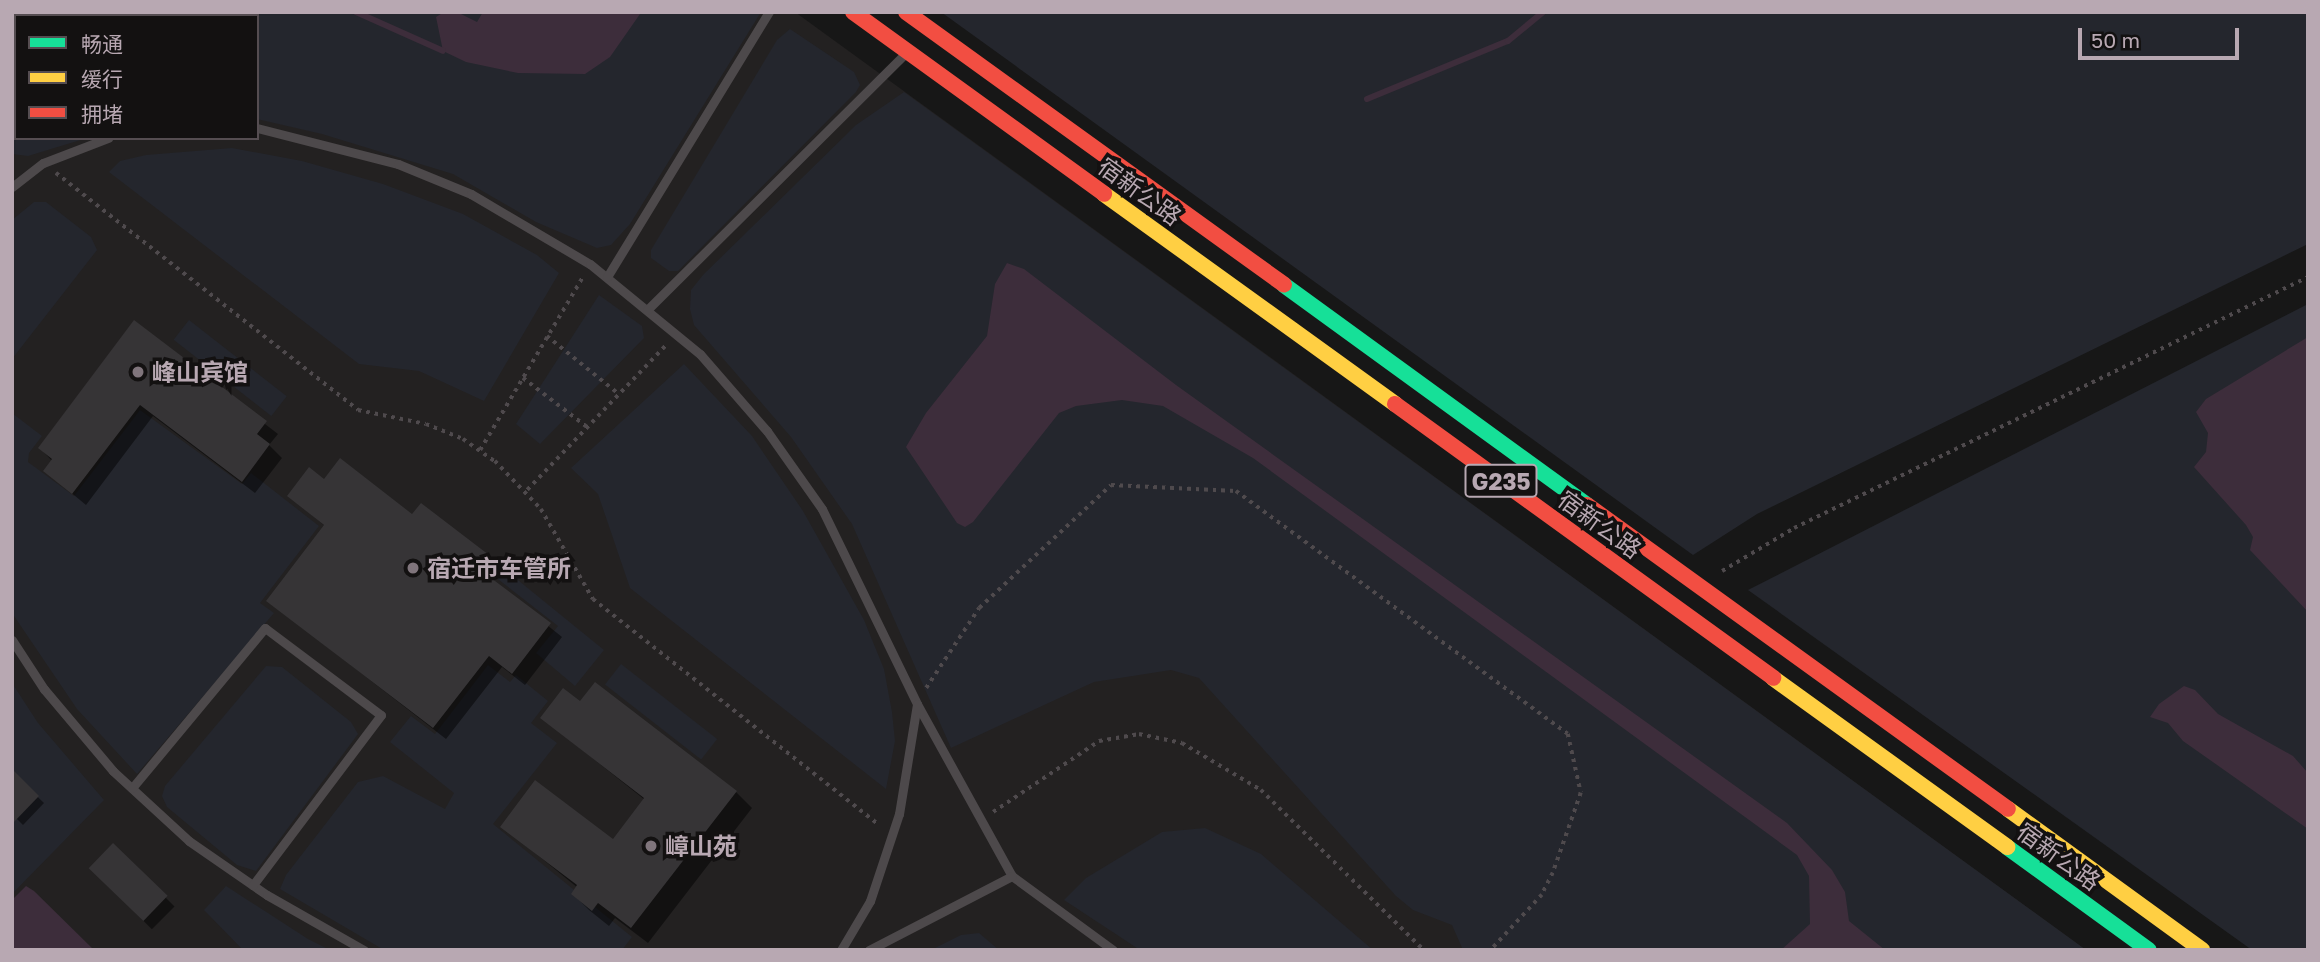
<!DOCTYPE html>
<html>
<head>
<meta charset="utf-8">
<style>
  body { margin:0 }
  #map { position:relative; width:2320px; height:962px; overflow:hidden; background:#171717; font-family:"Golos Text","Noto Sans SC",sans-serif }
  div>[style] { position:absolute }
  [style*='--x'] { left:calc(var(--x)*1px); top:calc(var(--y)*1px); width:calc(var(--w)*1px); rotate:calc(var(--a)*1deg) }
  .built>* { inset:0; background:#232121 }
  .green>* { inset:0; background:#24262d; transform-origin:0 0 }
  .water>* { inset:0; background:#3d2d3b }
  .shadow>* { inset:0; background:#0007; transform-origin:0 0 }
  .stream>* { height:6px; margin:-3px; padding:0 3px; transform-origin:3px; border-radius:3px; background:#3d2d3b }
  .building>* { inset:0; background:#363436; transform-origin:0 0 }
  .path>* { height:3.5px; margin-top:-1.75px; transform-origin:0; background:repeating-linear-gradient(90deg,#4f4a4d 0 3.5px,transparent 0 8.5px) }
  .lane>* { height:9px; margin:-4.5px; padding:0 4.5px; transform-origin:4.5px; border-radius:4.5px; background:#4d494b }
  .fast>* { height:16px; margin:-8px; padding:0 8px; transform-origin:8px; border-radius:8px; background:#16e098 }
  .slow>* { height:16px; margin:-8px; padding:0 8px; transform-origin:8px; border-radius:8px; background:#ffcf43 }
  .jam>* { height:16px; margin:-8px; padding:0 8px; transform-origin:8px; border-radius:8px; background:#f24e42 }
  .dots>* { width:19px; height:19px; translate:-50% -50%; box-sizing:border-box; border:4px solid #131111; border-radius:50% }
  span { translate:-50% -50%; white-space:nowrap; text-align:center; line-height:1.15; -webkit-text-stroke:7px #131111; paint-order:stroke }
  .shield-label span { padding:2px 5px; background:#131111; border:2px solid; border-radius:5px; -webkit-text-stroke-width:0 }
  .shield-label { font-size:23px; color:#b8a8b2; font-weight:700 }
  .street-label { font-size:24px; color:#b8a8b2 }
  .poi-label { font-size:24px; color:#b8a8b2; font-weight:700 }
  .left { translate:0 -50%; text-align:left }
  .frame { position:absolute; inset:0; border:14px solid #b8a8b2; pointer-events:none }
  .legend { position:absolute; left:14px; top:14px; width:245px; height:126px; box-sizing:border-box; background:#131111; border:2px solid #554d51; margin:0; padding:9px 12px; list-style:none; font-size:21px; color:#b8a8b2 }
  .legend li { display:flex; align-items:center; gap:14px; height:35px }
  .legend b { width:35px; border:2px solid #554d51 }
  .scale { position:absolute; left:2078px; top:28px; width:161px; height:32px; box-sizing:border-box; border:4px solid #b8a8b2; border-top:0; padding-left:9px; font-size:21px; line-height:24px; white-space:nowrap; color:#b8a8b2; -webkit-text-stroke:5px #131111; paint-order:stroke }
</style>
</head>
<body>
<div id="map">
  <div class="built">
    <div style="clip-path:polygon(evenodd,12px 12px,795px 12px,2086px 950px,12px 950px,12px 12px,16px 16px,257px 16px,257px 138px,16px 138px,16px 16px)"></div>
  </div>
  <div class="green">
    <div style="clip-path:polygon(12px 12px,761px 12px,630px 224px,611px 245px,597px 248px,536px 222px,453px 174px,322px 134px,257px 119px,257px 16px,16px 16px,16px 138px,87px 138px,28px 156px,12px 154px)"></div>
    <div style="clip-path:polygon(941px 12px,2308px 12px,2308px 244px,1757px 514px,1693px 555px)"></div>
    <div style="clip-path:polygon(790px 29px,854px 72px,860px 85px,856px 92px,678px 271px,669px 271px,651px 258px,651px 250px,777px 40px)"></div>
    <div style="clip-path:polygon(904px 92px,2086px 950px,1463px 950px,1452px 925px,1413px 910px,1396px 896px,1199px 678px,1171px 670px,1094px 682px,951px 748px,852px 524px,791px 437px,694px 325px,690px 309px,691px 290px,703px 275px,856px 125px)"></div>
    <div style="clip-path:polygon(232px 148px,302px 161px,383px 184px,463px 214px,537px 255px,559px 273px,484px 401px,419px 371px,359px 364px,109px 172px,120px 161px,146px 155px)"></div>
    <div style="clip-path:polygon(34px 202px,46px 202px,91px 237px,97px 250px,12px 359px,12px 220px)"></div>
    <div style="clip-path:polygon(599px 295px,642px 326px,644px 338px,540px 444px,516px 424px)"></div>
    <div style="clip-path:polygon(2308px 304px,2308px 950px,2252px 950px,1748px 590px)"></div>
    <div style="left:189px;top:320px;width:124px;height:25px;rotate:38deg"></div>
    <div style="clip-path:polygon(684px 364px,752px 436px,803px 511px,864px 620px,884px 669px,892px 712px,895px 741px,886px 789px,630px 588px,598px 494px,571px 468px)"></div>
    <div style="clip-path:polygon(140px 410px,242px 484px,251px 473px,319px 526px,260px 603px,274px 613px,137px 774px,77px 709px,12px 613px,12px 413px,42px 436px,29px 453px,28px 462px,74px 496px)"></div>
    <div style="clip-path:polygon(492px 559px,604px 650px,575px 686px,536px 653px,558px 626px,485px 569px)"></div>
    <div style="left:621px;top:664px;width:122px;height:26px;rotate:38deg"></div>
    <div style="clip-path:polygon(488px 665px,510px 682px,516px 675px,548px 701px,531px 723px,557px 743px,493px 824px,632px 937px,622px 950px,384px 950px,280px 889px,286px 875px,358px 782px,383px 776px,445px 809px,454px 793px,390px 742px,411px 716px,435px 734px)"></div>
    <div style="clip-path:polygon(266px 666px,282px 667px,351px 722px,358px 734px,256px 871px,237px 865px,167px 807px,162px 796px,165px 786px)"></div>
    <div style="clip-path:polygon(12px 683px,38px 723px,104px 800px,12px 894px)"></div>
    <div style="clip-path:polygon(1205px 828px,1261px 854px,1373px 950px,1140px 950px,1064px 900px,1086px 878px,1162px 832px)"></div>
    <div style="clip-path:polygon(226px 886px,308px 939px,330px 950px,243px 950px,204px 910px)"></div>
    <div style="clip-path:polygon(979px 933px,999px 950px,931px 950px,961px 935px)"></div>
  </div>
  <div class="water">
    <div style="clip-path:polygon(444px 12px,457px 12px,477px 22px,483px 12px,640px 14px,610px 57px,585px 74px,518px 73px,466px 62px,443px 51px,436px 17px)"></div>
    <div style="clip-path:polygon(1007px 263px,1024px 269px,1176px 385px,1787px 823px,1832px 870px,1845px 892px,1849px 921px,1885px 950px,1781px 950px,1810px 924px,1809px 876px,1797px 855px,1253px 458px,1163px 406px,1122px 400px,1076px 406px,1059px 413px,973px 522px,965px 527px,957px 523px,906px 447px,926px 413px,987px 336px,995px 284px)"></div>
    <div style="clip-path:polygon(2308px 337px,2308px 612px,2250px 550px,2253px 537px,2246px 525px,2194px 467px,2206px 452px,2208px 433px,2196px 412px,2206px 399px)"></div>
    <div style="clip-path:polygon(2184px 686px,2195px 690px,2218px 714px,2293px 756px,2308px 773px,2308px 829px,2183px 741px,2168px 723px,2150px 717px,2159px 704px)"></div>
    <div style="clip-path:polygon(26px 886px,34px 891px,94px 950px,12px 950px,12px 900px)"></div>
  </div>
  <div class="shadow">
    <div style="clip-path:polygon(134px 323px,278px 434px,269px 445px,282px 458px,255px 493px,153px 416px,86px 505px,45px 471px,52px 461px,40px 448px)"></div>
    <div style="clip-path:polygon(324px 481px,413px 516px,421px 505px,501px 569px,492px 581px,562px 637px,525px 685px,502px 667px,446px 739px,268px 601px,325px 526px,289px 496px)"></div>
    <div style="clip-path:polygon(581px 703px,736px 792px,752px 808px,648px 943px,615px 918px,609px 926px,589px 910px,573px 894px,578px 888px,502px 826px,613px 841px,645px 800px,542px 718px)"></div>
    <div style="clip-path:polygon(24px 784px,44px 803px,23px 825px,12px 814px)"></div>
    <div style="left:113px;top:845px;width:87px;height:32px;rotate:45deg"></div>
  </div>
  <div class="stream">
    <div style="--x:356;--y:12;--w:95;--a:24.1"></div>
    <div style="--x:1367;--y:99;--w:152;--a:-22.4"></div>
    <div style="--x:1508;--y:41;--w:45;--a:-39.6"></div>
  </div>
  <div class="building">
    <div style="clip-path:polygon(134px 320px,267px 421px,257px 434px,270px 444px,242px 482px,140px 405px,72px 494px,43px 471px,52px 459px,38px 448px)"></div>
    <div style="clip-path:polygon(340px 458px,412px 514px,421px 503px,489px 555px,479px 569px,551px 623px,512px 674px,489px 656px,433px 728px,266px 601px,324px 525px,287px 496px,309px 467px,324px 479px)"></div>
    <div style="clip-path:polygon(595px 682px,737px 791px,631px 928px,598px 903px,592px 911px,571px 894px,577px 885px,500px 827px,535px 780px,613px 839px,644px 798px,540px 718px,563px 688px,580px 701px)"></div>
    <div style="clip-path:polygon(12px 769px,39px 796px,12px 824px)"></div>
    <div style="left:113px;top:843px;width:76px;height:35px;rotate:44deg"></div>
  </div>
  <div class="path">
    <div style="--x:56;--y:173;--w:384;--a:38.1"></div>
    <div style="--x:358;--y:410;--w:69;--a:11.6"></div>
    <div style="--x:426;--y:424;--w:40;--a:22"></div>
    <div style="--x:463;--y:439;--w:39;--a:35"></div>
    <div style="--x:495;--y:461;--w:66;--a:46.2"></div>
    <div style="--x:541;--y:509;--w:104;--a:60"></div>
    <div style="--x:593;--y:599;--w:365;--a:38.3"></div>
    <div style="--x:547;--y:336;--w:92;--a:38.9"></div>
    <div style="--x:523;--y:378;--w:81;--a:37.4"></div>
    <div style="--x:480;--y:450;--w:200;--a:-59.3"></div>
    <div style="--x:527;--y:490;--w:201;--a:-46.2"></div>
    <div style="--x:1722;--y:571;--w:84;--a:-30.8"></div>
    <div style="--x:1794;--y:528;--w:572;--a:-26.03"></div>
    <div style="--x:926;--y:688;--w:96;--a:-56.5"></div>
    <div style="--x:979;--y:608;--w:180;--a:-43"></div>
    <div style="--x:1111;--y:485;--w:125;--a:2.7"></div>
    <div style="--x:1236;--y:491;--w:411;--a:36.2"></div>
    <div style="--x:1568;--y:734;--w:60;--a:77.6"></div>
    <div style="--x:1581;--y:793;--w:85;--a:109.3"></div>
    <div style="--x:1553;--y:873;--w:25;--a:117"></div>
    <div style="--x:1542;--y:895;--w:75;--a:132.8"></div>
    <div style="--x:993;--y:812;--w:128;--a:-33.8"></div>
    <div style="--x:1099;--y:741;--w:41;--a:-9.9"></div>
    <div style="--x:1139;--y:734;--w:44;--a:11.8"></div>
    <div style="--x:1182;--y:743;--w:92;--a:30.7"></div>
    <div style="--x:1261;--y:790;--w:228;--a:44.5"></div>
  </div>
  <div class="lane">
    <div style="--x:257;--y:128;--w:146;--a:14.3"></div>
    <div style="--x:398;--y:164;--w:79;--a:22.3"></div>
    <div style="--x:471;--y:194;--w:138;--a:30.5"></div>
    <div style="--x:590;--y:264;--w:142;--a:39.3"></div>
    <div style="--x:700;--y:354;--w:102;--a:49"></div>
    <div style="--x:767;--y:431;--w:95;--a:54.8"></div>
    <div style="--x:822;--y:509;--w:217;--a:64"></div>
    <div style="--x:917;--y:704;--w:196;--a:61.1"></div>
    <div style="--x:1012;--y:876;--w:125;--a:36.2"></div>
    <div style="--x:12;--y:187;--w:39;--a:-38"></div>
    <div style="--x:43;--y:163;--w:70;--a:-21"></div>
    <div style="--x:607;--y:277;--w:311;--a:-58.6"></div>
    <div style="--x:647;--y:310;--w:362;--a:-44.8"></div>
    <div style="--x:12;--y:640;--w:59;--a:56.9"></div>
    <div style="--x:44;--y:689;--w:107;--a:49.9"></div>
    <div style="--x:113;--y:771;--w:103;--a:42.6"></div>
    <div style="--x:189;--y:841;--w:95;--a:34.7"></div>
    <div style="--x:267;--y:895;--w:112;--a:29.6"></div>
    <div style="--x:132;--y:788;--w:208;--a:-50.3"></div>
    <div style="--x:265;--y:628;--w:145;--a:36.9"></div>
    <div style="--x:381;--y:715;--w:213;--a:127"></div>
    <div style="--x:841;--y:950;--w:57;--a:-59.4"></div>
    <div style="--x:870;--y:901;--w:92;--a:-71.6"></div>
    <div style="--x:899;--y:814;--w:111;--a:-80.7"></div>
    <div style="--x:869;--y:950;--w:161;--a:-27.4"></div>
  </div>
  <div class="fast">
    <div style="--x:1284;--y:285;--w:374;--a:36"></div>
    <div style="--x:2007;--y:847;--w:175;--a:36"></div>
  </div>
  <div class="slow">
    <div style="--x:1104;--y:194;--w:359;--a:35.8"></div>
    <div style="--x:1773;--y:678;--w:289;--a:35.8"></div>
    <div style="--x:2008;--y:809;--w:240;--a:36"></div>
  </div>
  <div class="jam">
    <div style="--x:853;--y:12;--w:310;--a:35.9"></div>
    <div style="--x:906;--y:12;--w:466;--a:35.8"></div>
    <div style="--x:1395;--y:404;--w:467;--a:35.9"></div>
    <div style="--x:1587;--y:505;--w:519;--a:35.83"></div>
  </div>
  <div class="dots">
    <div style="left:138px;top:372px;background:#80757c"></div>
    <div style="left:413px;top:568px;background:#80757c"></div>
    <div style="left:651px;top:846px;background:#80757c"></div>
  </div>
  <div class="shield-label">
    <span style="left:1501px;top:481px">G235</span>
  </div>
  <div class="street-label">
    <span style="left:1140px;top:191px;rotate:36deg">宿新公路</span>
    <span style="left:1600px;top:524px;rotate:36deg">宿新公路</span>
    <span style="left:2059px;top:856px;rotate:36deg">宿新公路</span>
  </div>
  <div class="poi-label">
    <span class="left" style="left:152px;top:372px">峰山宾馆</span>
    <span class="left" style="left:427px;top:568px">宿迁市车管所</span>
    <span class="left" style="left:665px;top:846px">嶂山苑</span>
  </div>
  <div class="frame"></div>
  <ul class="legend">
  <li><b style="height:9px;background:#16e098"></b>畅通</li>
  <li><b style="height:9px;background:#ffcf43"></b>缓行</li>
  <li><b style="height:9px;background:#f24e42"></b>拥堵</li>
  </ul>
  <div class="scale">50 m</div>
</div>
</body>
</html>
